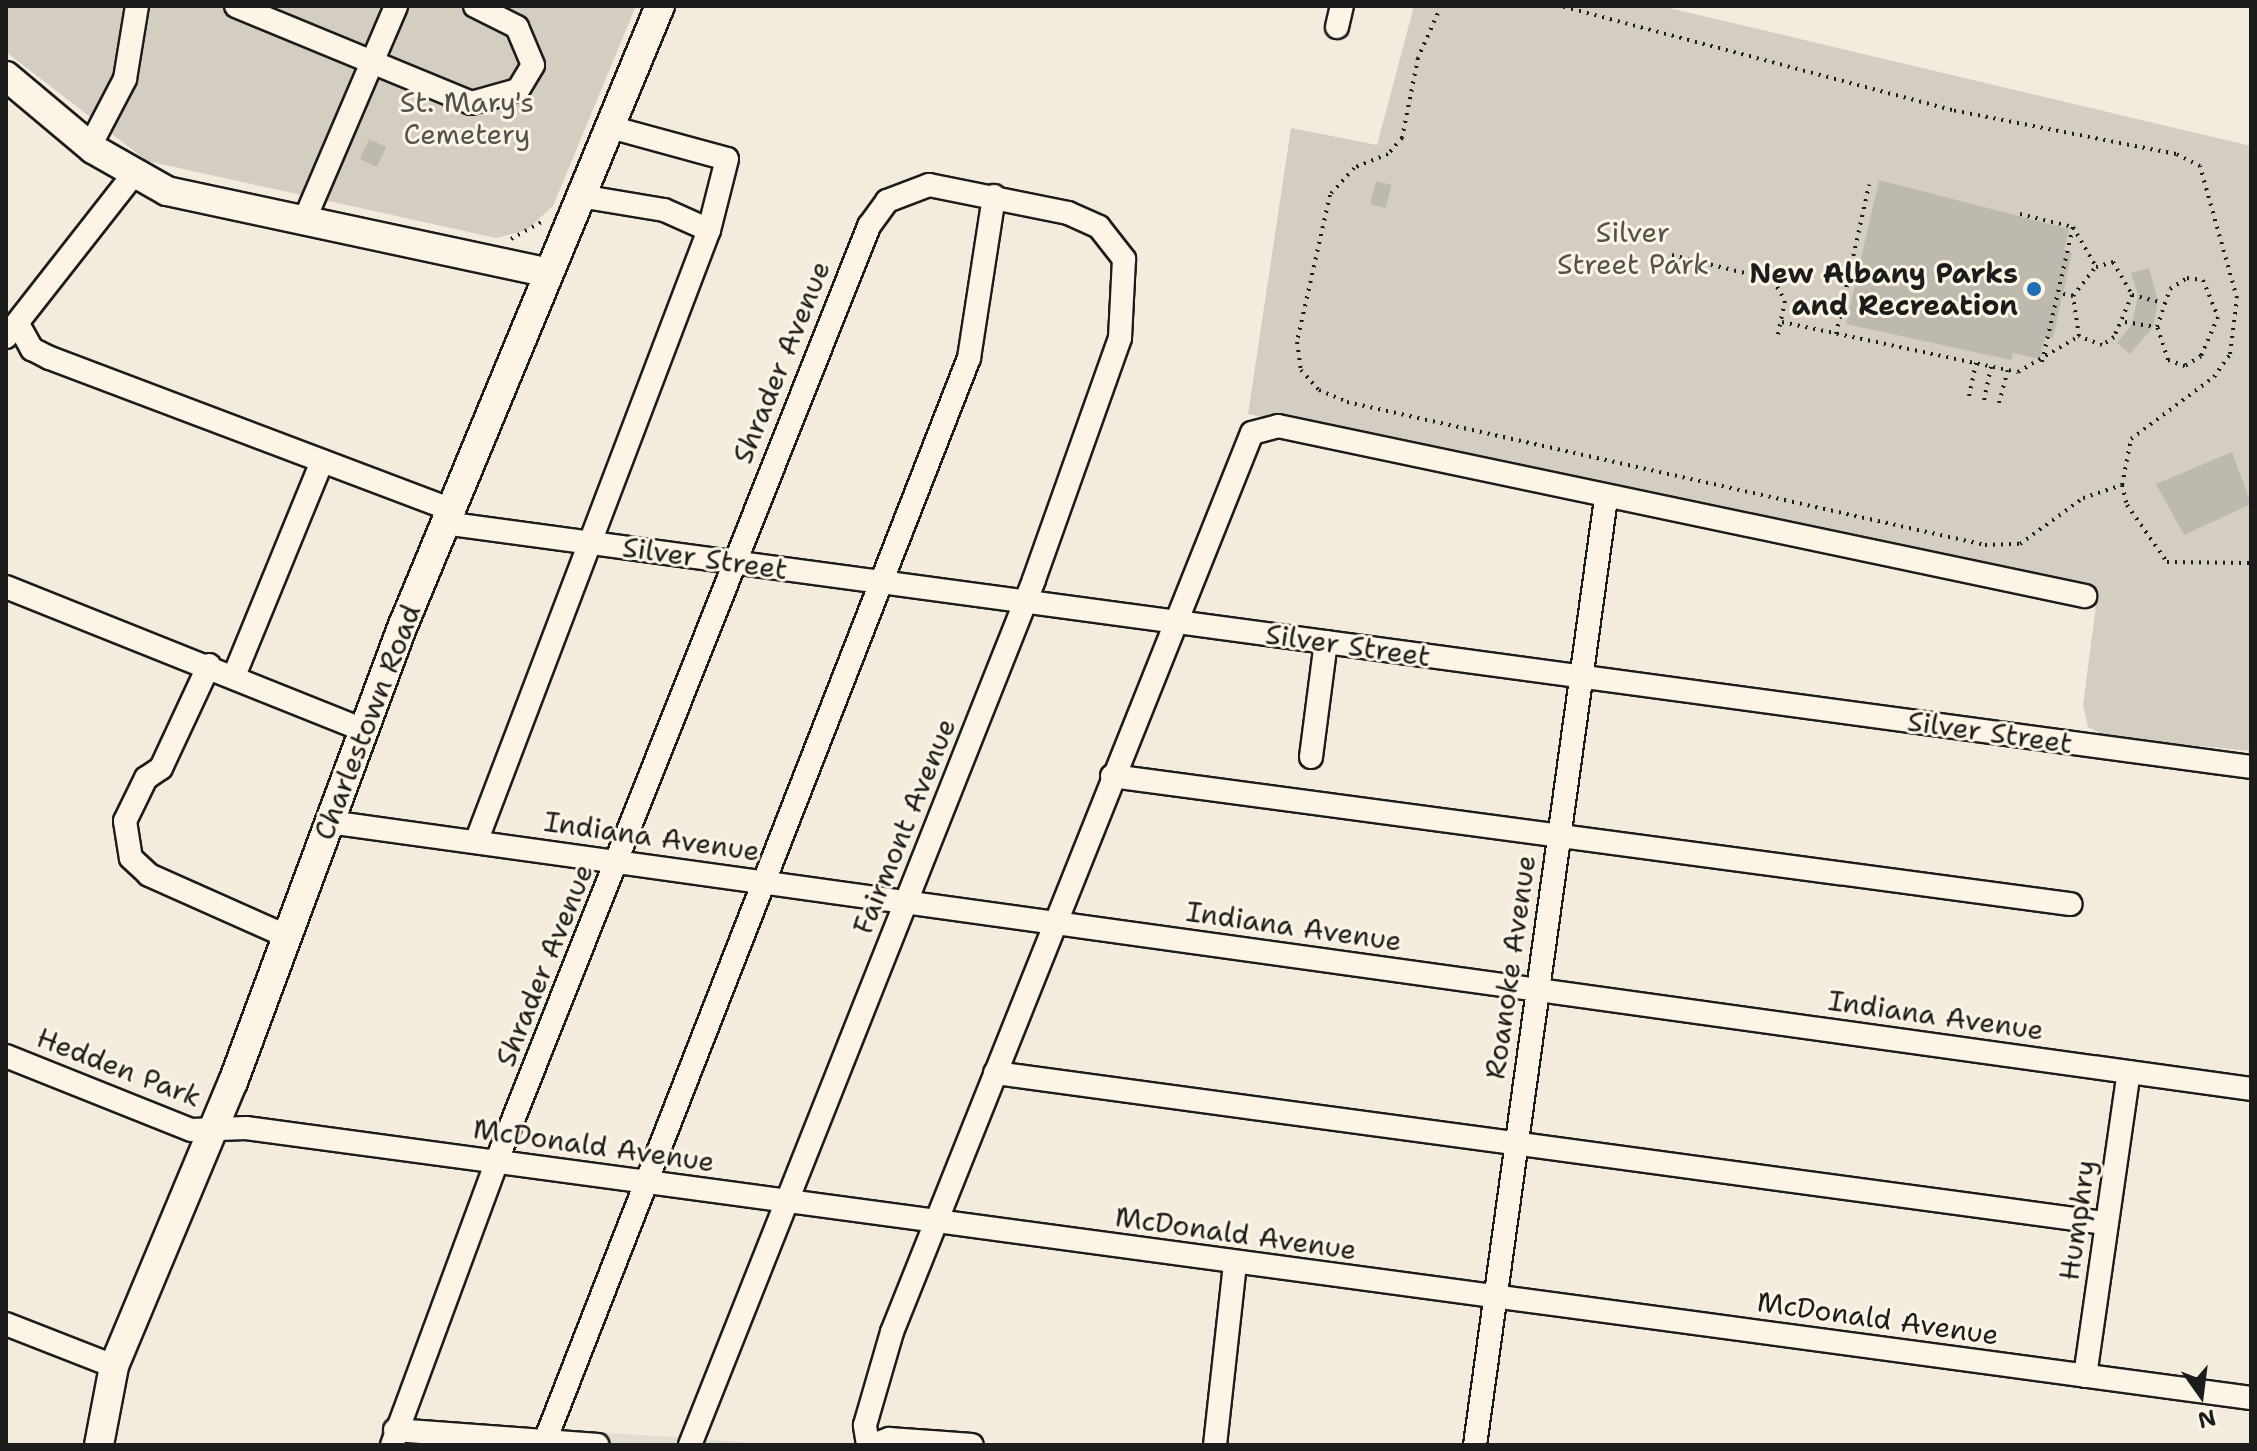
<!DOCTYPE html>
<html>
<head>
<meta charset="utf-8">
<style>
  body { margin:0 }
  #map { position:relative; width:2257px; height:1451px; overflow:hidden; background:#f3ecdd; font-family:"Shantell Sans",sans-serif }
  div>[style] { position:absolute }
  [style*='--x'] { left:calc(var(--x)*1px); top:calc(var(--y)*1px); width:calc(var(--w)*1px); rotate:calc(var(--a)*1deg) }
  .built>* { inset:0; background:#e3ddcf }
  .green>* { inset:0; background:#d3cec1 }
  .building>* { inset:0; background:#beb9ae; transform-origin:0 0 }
  .path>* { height:4px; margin-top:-2px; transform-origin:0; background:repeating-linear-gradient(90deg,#1c1c1c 0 2px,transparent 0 8px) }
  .roads { filter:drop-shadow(2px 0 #1c1c1c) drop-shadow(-2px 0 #1c1c1c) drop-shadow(0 2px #1c1c1c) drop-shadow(0 -2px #1c1c1c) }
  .minor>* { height:22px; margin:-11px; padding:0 11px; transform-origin:11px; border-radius:11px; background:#fcf5e5 }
  .major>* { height:28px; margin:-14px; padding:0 14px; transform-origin:14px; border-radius:14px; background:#fcf5e5 }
  .dots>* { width:22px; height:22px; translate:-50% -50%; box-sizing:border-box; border:4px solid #fcf5e5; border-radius:50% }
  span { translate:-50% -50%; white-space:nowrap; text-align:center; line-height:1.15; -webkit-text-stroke:6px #fcf5e5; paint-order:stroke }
  .park-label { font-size:28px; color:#53514e }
  .poi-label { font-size:28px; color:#1c1c1c; font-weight:700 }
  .right { translate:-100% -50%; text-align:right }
  .street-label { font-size:28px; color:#1c1c1c }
  .frame { position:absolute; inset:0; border:8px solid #1c1c1c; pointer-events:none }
  .north { position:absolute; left:2161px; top:1355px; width:80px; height:80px; -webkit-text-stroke:6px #fcf5e5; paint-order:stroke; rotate:166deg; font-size:22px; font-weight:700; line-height:32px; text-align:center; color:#1c1c1c }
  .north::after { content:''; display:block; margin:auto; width:28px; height:36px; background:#1c1c1c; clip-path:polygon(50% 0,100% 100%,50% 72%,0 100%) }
</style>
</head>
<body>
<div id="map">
  <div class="built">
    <div style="clip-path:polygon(398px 1419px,685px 1438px,780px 1445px,397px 1445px)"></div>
  </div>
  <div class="green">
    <div style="clip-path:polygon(6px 6px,636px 6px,553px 206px,527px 230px,496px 238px,147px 161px,6px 52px)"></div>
    <div style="clip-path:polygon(1414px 6px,1661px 6px,2251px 146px,2251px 751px,2108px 737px,2088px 727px,2083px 705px,2098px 590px,1248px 414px,1291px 128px,1377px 145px)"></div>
  </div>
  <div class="building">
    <div style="left:369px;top:139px;width:19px;height:22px;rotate:25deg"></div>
    <div style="clip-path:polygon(1879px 180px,2069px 229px,2064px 251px,2072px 253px,2053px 338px,2045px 336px,2040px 359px,2013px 353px,2011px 360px,1846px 324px)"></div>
    <div style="left:1376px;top:181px;width:16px;height:24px;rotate:14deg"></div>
    <div style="clip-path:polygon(2149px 268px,2158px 302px,2153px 327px,2130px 354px,2117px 343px,2132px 324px,2138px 295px,2131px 273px)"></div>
    <div style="clip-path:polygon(2232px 452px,2251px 504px,2184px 535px,2156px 484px)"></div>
  </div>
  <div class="path">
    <div style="--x:1441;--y:6;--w:57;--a:113.9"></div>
    <div style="--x:1418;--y:58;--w:82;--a:101.3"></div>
    <div style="--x:1402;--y:138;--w:21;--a:131"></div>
    <div style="--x:1388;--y:154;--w:37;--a:158"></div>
    <div style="--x:1354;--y:168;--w:36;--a:132"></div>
    <div style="--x:1330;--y:195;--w:151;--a:102.7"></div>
    <div style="--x:1297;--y:342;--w:28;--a:82"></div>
    <div style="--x:1301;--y:370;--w:27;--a:48"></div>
    <div style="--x:1319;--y:390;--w:30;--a:23"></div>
    <div style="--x:1347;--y:402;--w:654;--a:12.63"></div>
    <div style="--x:1985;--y:545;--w:35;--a:-2"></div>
    <div style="--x:2020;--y:544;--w:78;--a:-36.1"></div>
    <div style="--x:2083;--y:498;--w:41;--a:-18.4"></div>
    <div style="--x:2122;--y:485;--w:47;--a:-78.9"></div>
    <div style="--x:2131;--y:439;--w:104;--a:-36.8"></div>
    <div style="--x:2214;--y:377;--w:28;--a:-55"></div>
    <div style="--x:2230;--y:354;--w:56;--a:-82.9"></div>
    <div style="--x:2237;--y:298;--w:137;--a:-105.7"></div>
    <div style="--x:2200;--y:166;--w:27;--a:-153"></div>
    <div style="--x:2176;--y:154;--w:228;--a:-168.9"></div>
    <div style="--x:1952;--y:110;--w:406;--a:-165.1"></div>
    <div style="--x:2020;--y:214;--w:55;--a:13.8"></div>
    <div style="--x:511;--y:239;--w:39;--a:-29"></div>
    <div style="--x:1672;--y:255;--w:104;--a:13.9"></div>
    <div style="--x:1773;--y:280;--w:24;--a:60"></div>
    <div style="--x:1785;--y:301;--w:39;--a:102"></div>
    <div style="--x:2187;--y:278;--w:16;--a:7"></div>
    <div style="--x:2203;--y:280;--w:40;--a:68"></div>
    <div style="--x:2218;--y:317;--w:43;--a:113.6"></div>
    <div style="--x:2201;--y:356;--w:19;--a:148"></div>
    <div style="--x:2185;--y:366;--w:18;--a:-161"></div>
    <div style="--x:2168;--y:360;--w:35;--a:-108"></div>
    <div style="--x:2157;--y:327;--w:40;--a:-71.1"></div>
    <div style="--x:2170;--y:289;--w:20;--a:-33"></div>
    <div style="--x:2132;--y:295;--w:32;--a:14"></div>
    <div style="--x:2073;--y:296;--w:37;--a:-52"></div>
    <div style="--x:2096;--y:267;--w:18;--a:-16"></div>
    <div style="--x:2113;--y:262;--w:38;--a:60"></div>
    <div style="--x:2132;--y:295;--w:46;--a:113.2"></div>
    <div style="--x:2114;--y:337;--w:14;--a:146"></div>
    <div style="--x:2102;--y:345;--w:25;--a:-159"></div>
    <div style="--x:1782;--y:322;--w:241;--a:12"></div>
    <div style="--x:2018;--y:372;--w:71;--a:-30.5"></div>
    <div style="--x:2079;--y:336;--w:40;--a:-98.5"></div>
    <div style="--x:2073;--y:296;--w:14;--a:-168"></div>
    <div style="--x:2125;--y:322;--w:32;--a:9"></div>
    <div style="--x:1836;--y:334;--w:153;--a:-77.5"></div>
    <div style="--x:2042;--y:362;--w:139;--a:-77.1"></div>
    <div style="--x:2073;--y:227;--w:46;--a:60.1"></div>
    <div style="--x:1969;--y:396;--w:34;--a:-78"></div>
    <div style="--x:1984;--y:400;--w:34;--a:-78"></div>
    <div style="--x:1999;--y:403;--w:34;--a:-75"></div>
    <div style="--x:2122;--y:485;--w:21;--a:76"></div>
    <div style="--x:2127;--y:505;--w:70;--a:54.9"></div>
    <div style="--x:2167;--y:562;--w:84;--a:0.7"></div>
  </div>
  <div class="roads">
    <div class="minor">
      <div style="--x:236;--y:6;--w:254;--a:22.4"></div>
      <div style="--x:471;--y:103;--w:49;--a:-15.5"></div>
      <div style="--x:518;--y:90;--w:29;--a:-59"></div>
      <div style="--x:533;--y:65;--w:41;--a:-112.8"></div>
      <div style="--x:517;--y:27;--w:47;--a:-153.4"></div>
      <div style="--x:1337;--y:27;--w:22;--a:-77"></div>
      <div style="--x:610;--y:127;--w:121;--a:15.3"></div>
      <div style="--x:727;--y:159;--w:73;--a:104.2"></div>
      <div style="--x:90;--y:146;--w:76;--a:-62.4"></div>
      <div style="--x:125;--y:79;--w:74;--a:-80.7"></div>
      <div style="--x:304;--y:221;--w:234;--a:-66.8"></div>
      <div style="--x:18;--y:324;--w:29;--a:61"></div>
      <div style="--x:32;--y:349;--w:20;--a:27"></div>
      <div style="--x:50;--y:358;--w:428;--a:20.7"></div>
      <div style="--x:6;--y:337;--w:206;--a:-51.9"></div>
      <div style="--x:444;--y:523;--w:1823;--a:7.69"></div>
      <div style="--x:6;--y:587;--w:385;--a:21.8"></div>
      <div style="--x:209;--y:665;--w:114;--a:115"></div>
      <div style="--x:161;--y:768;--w:18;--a:146"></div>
      <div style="--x:146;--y:778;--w:48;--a:116"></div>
      <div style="--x:125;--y:821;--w:37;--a:81"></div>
      <div style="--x:131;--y:858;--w:25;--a:43"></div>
      <div style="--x:149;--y:875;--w:150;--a:24"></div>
      <div style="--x:234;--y:676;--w:232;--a:-67.7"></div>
      <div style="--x:1311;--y:757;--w:116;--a:-82.6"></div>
      <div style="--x:1112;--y:776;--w:967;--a:7.61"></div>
      <div style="--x:329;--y:822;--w:1940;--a:7.91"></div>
      <div style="--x:476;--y:842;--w:655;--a:-69.16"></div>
      <div style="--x:709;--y:230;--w:49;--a:-156"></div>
      <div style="--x:664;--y:210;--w:86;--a:-170.6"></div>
      <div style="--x:6;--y:1056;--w:199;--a:21.8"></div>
      <div style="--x:191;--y:1130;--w:55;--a:-2.1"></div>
      <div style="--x:246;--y:1128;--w:2023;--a:7.67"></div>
      <div style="--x:995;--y:1073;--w:1120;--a:7.7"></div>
      <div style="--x:6;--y:1324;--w:116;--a:21.3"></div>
      <div style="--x:2085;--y:1376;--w:307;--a:-81.8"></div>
      <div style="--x:395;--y:1430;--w:203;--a:4.2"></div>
      <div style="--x:545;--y:1441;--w:1163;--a:-68.62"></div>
      <div style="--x:969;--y:358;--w:164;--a:-81.2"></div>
      <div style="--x:392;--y:1445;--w:314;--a:-69.7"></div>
      <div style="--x:501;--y:1150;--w:995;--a:-68.28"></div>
      <div style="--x:869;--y:226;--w:31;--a:-54"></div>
      <div style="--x:887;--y:201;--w:45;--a:-20.9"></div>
      <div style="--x:929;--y:185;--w:142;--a:11.4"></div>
      <div style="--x:1068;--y:213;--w:34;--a:24"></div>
      <div style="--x:1099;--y:227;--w:41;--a:52"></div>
      <div style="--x:1124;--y:259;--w:79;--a:92.9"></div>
      <div style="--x:1120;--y:338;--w:257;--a:109.6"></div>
      <div style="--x:1034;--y:580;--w:931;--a:111.69"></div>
      <div style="--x:868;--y:1445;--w:20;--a:-99"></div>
      <div style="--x:865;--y:1425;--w:97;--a:-73.8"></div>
      <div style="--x:892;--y:1332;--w:968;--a:-68.18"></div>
      <div style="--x:1252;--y:433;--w:27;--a:-15"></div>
      <div style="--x:1278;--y:426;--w:825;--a:11.9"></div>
      <div style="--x:873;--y:1445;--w:17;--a:-21"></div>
      <div style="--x:889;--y:1439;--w:83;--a:4.1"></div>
      <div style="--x:1215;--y:1445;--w:183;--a:-83.7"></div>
      <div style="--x:1475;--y:1445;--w:956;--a:-82.12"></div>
    </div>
    <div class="major">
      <div style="--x:6;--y:76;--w:114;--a:40"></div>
      <div style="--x:93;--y:149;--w:85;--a:29.6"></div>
      <div style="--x:167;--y:191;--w:388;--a:12.1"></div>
      <div style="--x:99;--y:1445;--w:80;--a:-79.2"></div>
      <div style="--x:114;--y:1366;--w:308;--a:-67.3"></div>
      <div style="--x:233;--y:1082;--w:490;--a:-69.6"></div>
      <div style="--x:404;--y:623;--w:668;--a:-67.47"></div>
    </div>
  </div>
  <div class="dots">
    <div style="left:2034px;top:289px;background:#1f6fb2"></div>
  </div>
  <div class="park-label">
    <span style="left:467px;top:118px">St. Mary's<br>Cemetery</span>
    <span style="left:1633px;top:248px">Silver<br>Street Park</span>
  </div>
  <div class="poi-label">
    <span class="right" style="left:2018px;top:289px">New Albany Parks<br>and Recreation</span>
  </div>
  <div class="street-label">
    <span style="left:781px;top:362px;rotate:-68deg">Shrader Avenue</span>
    <span style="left:705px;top:558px;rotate:8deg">Silver Street</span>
    <span style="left:1348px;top:645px;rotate:8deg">Silver Street</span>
    <span style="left:367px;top:722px;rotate:-69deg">Charlestown Road</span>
    <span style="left:1990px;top:732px;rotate:8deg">Silver Street</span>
    <span style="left:904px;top:826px;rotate:-68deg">Fairmont Avenue</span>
    <span style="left:652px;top:836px;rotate:8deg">Indiana Avenue</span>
    <span style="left:1294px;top:926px;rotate:8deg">Indiana Avenue</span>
    <span style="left:544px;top:965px;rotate:-68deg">Shrader Avenue</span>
    <span style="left:1510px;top:967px;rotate:-82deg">Roanoke Avenue</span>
    <span style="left:1936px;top:1015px;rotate:8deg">Indiana Avenue</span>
    <span style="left:119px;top:1067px;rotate:21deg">Hedden Park</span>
    <span style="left:594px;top:1145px;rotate:8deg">McDonald Avenue</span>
    <span style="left:2077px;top:1220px;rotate:-82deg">Humphry</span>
    <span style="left:1236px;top:1233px;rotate:8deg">McDonald Avenue</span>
    <span style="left:1878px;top:1318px;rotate:8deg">McDonald Avenue</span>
  </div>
  <div class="frame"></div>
  <div class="north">N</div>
</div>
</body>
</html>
